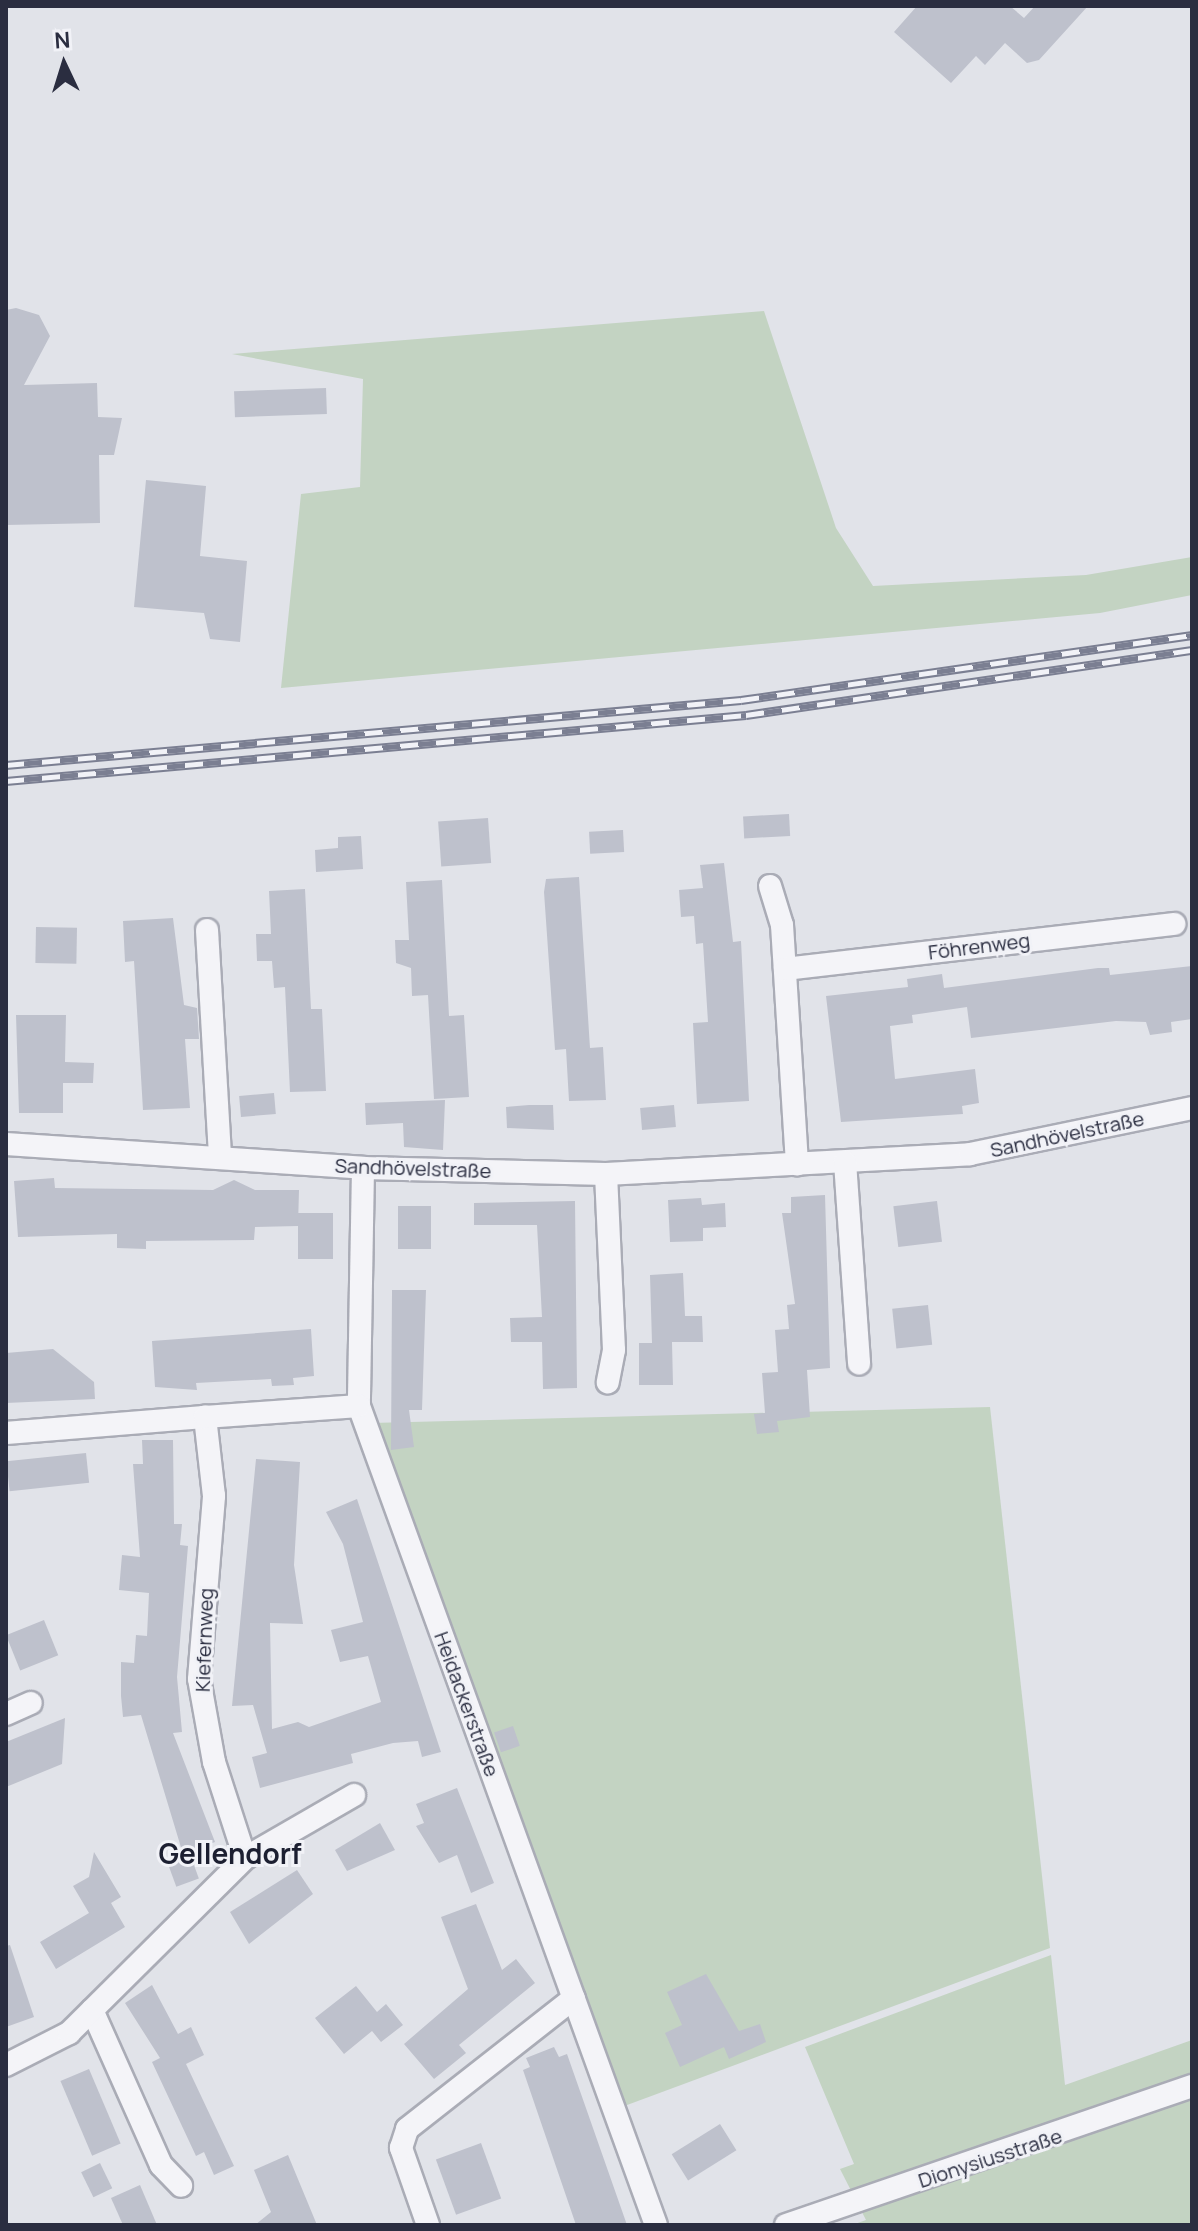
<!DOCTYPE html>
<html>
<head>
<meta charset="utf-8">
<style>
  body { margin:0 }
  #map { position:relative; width:1198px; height:2231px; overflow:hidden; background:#e1e3e9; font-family:Manrope,sans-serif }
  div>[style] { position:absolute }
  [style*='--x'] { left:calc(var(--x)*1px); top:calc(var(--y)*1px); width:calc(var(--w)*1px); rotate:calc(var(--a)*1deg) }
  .green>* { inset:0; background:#c3d3c2 }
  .building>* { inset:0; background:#bec1cc; transform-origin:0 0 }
  .roads { filter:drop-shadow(2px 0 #aaacb6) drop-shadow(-2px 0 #aaacb6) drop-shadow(0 2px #aaacb6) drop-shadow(0 -2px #aaacb6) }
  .minor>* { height:22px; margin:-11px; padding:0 11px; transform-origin:11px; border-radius:11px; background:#f4f4f8 }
  .rail>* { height:9px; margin-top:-4.5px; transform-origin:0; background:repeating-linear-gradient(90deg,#f1f2f7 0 18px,#7b7f92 0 36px); box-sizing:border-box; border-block:2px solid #7b7f92 }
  span { translate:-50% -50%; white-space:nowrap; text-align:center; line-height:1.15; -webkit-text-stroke:6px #f1f2f7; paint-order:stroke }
  .street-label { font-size:20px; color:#2a2d40 }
  .district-label { font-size:28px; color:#1c1f31; font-weight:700 }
  .frame { position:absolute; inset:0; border:8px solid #2a2d40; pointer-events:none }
  .north { position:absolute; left:24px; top:24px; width:80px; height:80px; -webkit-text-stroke:6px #f1f2f7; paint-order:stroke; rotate:356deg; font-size:22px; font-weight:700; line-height:32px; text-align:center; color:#2a2d40 }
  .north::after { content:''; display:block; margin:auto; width:28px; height:36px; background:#2a2d40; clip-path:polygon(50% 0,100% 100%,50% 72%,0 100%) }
</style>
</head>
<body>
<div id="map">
  <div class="green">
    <div style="clip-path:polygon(764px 311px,836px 528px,873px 586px,1086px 575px,1192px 557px,1192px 595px,1100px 613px,281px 688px,301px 494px,360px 487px,363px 379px,232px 354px)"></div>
    <div style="clip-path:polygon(990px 1407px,1050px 1948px,619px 2108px,371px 1423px)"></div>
    <div style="clip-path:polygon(1051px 1955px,1065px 2085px,1192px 2040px,1192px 2225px,852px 2225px,866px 2220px,840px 2169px,854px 2164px,805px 2047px)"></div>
  </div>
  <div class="building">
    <div style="clip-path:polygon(917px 6px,1010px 6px,1024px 18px,1035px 6px,1088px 6px,1039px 60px,1027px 63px,1005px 43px,985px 65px,976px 56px,951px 83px,894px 32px)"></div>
    <div style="clip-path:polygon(16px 308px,39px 315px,50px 336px,24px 385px,97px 383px,98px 417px,122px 418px,114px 455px,99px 455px,100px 523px,6px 525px,6px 310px)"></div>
    <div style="left:326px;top:388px;width:26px;height:92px;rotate:88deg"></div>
    <div style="clip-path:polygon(146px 480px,206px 486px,200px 556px,247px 561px,240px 642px,210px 639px,204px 613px,134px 607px)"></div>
    <div style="left:789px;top:814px;width:22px;height:46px;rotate:87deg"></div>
    <div style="left:488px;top:818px;width:45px;height:50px;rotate:86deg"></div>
    <div style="left:623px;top:830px;width:22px;height:34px;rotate:87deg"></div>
    <div style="clip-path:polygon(361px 836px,363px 869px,316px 872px,315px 850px,338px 848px,338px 837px)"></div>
    <div style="clip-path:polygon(724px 863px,733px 942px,741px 941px,749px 1101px,697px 1104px,693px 1023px,708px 1022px,703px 943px,696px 944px,694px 916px,681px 917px,679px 890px,703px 888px,700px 865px)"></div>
    <div style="clip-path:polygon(579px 877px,590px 1048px,603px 1047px,606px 1100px,569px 1101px,566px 1049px,555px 1050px,544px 892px,546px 879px)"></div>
    <div style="clip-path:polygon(442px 880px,449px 1016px,464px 1015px,469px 1097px,434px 1099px,428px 995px,412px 996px,411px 968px,396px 963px,395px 940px,409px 940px,406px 882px)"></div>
    <div style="clip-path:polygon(305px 889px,311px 1009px,322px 1009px,326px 1091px,290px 1092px,285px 987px,274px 988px,272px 961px,257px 961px,256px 934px,271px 934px,269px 891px)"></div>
    <div style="clip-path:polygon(173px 918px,184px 1005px,197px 1008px,199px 1039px,185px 1039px,190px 1108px,143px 1110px,134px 961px,125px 962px,123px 921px)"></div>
    <div style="left:36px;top:927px;width:41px;height:36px;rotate:1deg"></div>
    <div style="clip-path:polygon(1192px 966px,1192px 1019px,1171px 1022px,1172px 1032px,1150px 1035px,1146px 1022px,1116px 1021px,971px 1038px,967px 1007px,912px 1015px,913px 1023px,890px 1026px,895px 1079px,975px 1069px,979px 1103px,962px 1106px,963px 1114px,841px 1122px,826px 996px,908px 987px,907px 979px,942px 974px,944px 988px,1098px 968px,1109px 968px,1110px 975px)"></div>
    <div style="clip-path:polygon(16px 1015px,66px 1015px,65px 1062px,94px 1063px,93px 1083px,63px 1083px,63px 1113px,19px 1113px)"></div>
    <div style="left:274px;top:1093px;width:21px;height:35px;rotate:85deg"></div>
    <div style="clip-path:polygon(445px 1100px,443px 1150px,404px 1147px,403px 1123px,366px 1125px,365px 1103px)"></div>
    <div style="clip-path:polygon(529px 1105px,553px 1105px,554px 1130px,507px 1128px,506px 1107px)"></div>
    <div style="left:674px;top:1105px;width:22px;height:34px;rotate:85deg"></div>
    <div style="clip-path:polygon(54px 1178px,55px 1188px,213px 1190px,234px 1180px,255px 1190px,299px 1190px,298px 1226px,255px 1227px,254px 1240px,146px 1241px,146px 1249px,117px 1248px,117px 1234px,18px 1237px,14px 1181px)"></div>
    <div style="clip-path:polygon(825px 1195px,830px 1368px,807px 1370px,810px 1417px,777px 1421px,779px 1432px,757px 1434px,754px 1414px,765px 1413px,762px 1373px,778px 1372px,775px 1330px,789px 1329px,787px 1305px,795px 1304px,782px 1213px,791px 1213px,791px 1197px)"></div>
    <div style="clip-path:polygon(701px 1198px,702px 1205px,725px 1203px,726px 1227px,703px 1228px,703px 1241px,670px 1242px,668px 1200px)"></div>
    <div style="clip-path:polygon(575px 1201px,577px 1388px,543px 1389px,542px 1342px,511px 1342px,510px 1318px,542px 1317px,537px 1225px,474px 1225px,474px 1203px)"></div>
    <div style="left:937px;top:1201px;width:41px;height:44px;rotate:83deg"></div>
    <div style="left:398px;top:1206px;width:33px;height:43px"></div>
    <div style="left:298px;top:1213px;width:35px;height:46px"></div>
    <div style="clip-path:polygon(683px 1273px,685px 1316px,702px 1316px,703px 1342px,672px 1342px,673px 1385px,639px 1385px,639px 1343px,652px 1343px,650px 1275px)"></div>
    <div style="clip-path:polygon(392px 1290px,426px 1290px,422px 1410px,409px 1410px,414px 1447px,391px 1450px)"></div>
    <div style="left:928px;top:1305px;width:40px;height:36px;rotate:84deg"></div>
    <div style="clip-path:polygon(311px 1329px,314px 1376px,293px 1378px,294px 1385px,272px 1386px,271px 1379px,196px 1383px,197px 1390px,155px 1387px,152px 1341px)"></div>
    <div style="clip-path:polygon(53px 1349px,94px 1382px,95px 1399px,6px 1403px,6px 1353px)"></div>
    <div style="clip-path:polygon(142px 1440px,173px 1440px,174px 1524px,182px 1524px,180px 1545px,188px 1546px,177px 1677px,182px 1732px,173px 1733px,215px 1842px,183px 1854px,141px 1715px,123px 1717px,121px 1696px,121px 1662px,134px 1663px,136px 1635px,147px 1636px,149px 1593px,119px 1590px,122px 1555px,140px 1557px,133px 1464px,143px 1464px)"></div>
    <div style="left:86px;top:1453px;width:30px;height:80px;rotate:84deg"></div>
    <div style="clip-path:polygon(256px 1459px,300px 1462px,294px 1565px,303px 1624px,270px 1623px,272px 1729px,298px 1722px,309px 1727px,381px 1702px,368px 1656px,340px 1662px,331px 1630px,363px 1622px,343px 1544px,326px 1512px,357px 1499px,441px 1752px,422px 1757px,418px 1741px,393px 1743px,351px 1754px,353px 1763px,260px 1788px,252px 1757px,267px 1753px,253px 1705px,232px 1706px)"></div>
    <div style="left:44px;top:1620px;width:38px;height:41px;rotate:68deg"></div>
    <div style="clip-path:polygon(65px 1718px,62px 1764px,6px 1787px,6px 1742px)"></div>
    <div style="left:513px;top:1726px;width:21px;height:20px;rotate:71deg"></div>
    <div style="clip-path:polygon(457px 1788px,494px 1883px,471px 1893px,457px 1855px,439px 1863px,416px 1826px,424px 1823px,416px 1804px)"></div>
    <div style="clip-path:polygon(380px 1823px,395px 1850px,347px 1871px,335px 1850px)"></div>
    <div style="clip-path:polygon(94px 1852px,121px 1897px,111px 1903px,125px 1927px,56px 1969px,40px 1942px,89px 1913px,73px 1886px,89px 1877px)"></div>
    <div style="left:191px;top:1857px;width:23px;height:24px;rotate:70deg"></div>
    <div style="clip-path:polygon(297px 1870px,313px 1894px,249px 1944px,230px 1912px)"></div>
    <div style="clip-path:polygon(476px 1904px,502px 1970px,516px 1959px,535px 1983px,459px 2045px,466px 2053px,434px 2079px,404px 2044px,468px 1989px,441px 1917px)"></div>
    <div style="clip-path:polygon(10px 1945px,34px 2017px,6px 2027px,6px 1946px)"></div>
    <div style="clip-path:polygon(706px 1974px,739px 2031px,760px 2024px,766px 2042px,729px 2059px,724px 2047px,680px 2067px,665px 2033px,682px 2025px,667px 1992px)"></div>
    <div style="clip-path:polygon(152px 1985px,178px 2034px,191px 2027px,204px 2055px,186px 2064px,234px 2166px,214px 2175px,204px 2152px,196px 2156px,152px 2062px,160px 2058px,125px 2003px)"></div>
    <div style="clip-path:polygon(356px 1986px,377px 2012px,386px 2004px,403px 2025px,381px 2042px,372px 2031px,344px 2054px,315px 2018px)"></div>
    <div style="clip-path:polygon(554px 2047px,559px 2057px,567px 2054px,627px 2225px,576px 2225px,523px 2070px,530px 2067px,526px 2058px)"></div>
    <div style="left:89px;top:2069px;width:81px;height:31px;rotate:67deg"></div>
    <div style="left:720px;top:2124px;width:31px;height:57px;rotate:58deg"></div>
    <div style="left:481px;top:2143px;width:59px;height:48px;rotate:70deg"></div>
    <div style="clip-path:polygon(288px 2155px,317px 2225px,255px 2225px,271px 2212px,254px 2170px)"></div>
    <div style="left:100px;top:2163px;width:28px;height:21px;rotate:64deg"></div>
    <div style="clip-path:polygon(140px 2185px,157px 2225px,123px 2225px,111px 2198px)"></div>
  </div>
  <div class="roads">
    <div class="minor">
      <div style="--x:770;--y:886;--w:41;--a:72.9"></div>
      <div style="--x:782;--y:925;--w:240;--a:86.4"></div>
      <div style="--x:207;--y:930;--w:227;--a:86.7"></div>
      <div style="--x:785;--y:969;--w:392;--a:-6.6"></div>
      <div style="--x:6;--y:1144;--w:358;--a:3.8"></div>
      <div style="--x:363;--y:1168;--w:243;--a:1.4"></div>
      <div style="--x:606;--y:1174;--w:365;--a:-3.1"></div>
      <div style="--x:970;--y:1154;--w:227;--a:-11.7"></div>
      <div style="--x:845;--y:1162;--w:202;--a:86"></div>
      <div style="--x:363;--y:1168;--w:238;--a:91"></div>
      <div style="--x:359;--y:1406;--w:871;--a:70.07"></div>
      <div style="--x:606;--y:1174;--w:176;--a:87.4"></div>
      <div style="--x:614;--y:1350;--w:33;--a:101"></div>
      <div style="--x:6;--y:1433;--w:200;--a:-4.6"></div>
      <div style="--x:6;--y:1714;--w:27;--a:-24"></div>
      <div style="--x:245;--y:1858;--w:126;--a:-30"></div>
      <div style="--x:92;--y:2010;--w:170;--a:66"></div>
      <div style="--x:161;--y:2165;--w:29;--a:46"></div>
      <div style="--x:6;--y:2065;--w:71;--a:-26.9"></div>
      <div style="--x:69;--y:2033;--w:248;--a:-44.8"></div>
      <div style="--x:245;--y:1858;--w:101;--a:-107.9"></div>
      <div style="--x:214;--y:1762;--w:84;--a:-100.2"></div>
      <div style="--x:199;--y:1679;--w:184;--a:-85.3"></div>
      <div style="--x:214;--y:1496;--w:80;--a:-96.5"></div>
      <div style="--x:205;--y:1417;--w:154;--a:-4.1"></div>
      <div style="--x:428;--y:2225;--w:82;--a:-109.3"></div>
      <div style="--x:401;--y:2148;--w:20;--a:-72"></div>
      <div style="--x:407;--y:2129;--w:212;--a:-38.1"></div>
      <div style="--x:786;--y:2225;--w:429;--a:-18.9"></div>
    </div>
  </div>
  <div class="rail">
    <div style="--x:6;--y:765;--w:738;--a:-5.05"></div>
    <div style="--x:741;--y:700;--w:456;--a:-8.2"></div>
    <div style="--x:6;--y:781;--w:743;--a:-5.1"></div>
    <div style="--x:746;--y:715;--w:451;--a:-8.3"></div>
  </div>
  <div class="street-label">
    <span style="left:979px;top:946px;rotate:-7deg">Föhrenweg</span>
    <span style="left:1067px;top:1134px;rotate:-12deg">Sandhövelstraße</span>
    <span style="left:413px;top:1168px;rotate:2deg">Sandhövelstraße</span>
    <span style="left:204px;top:1640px;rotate:-88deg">Kiefernweg</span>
    <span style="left:467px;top:1704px;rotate:70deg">Heidackerstraße</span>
    <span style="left:990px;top:2158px;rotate:-18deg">Dionysiusstraße</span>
  </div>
  <div class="district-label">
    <span style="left:230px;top:1853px">Gellendorf</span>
  </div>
  <div class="frame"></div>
  <div class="north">N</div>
</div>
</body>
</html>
